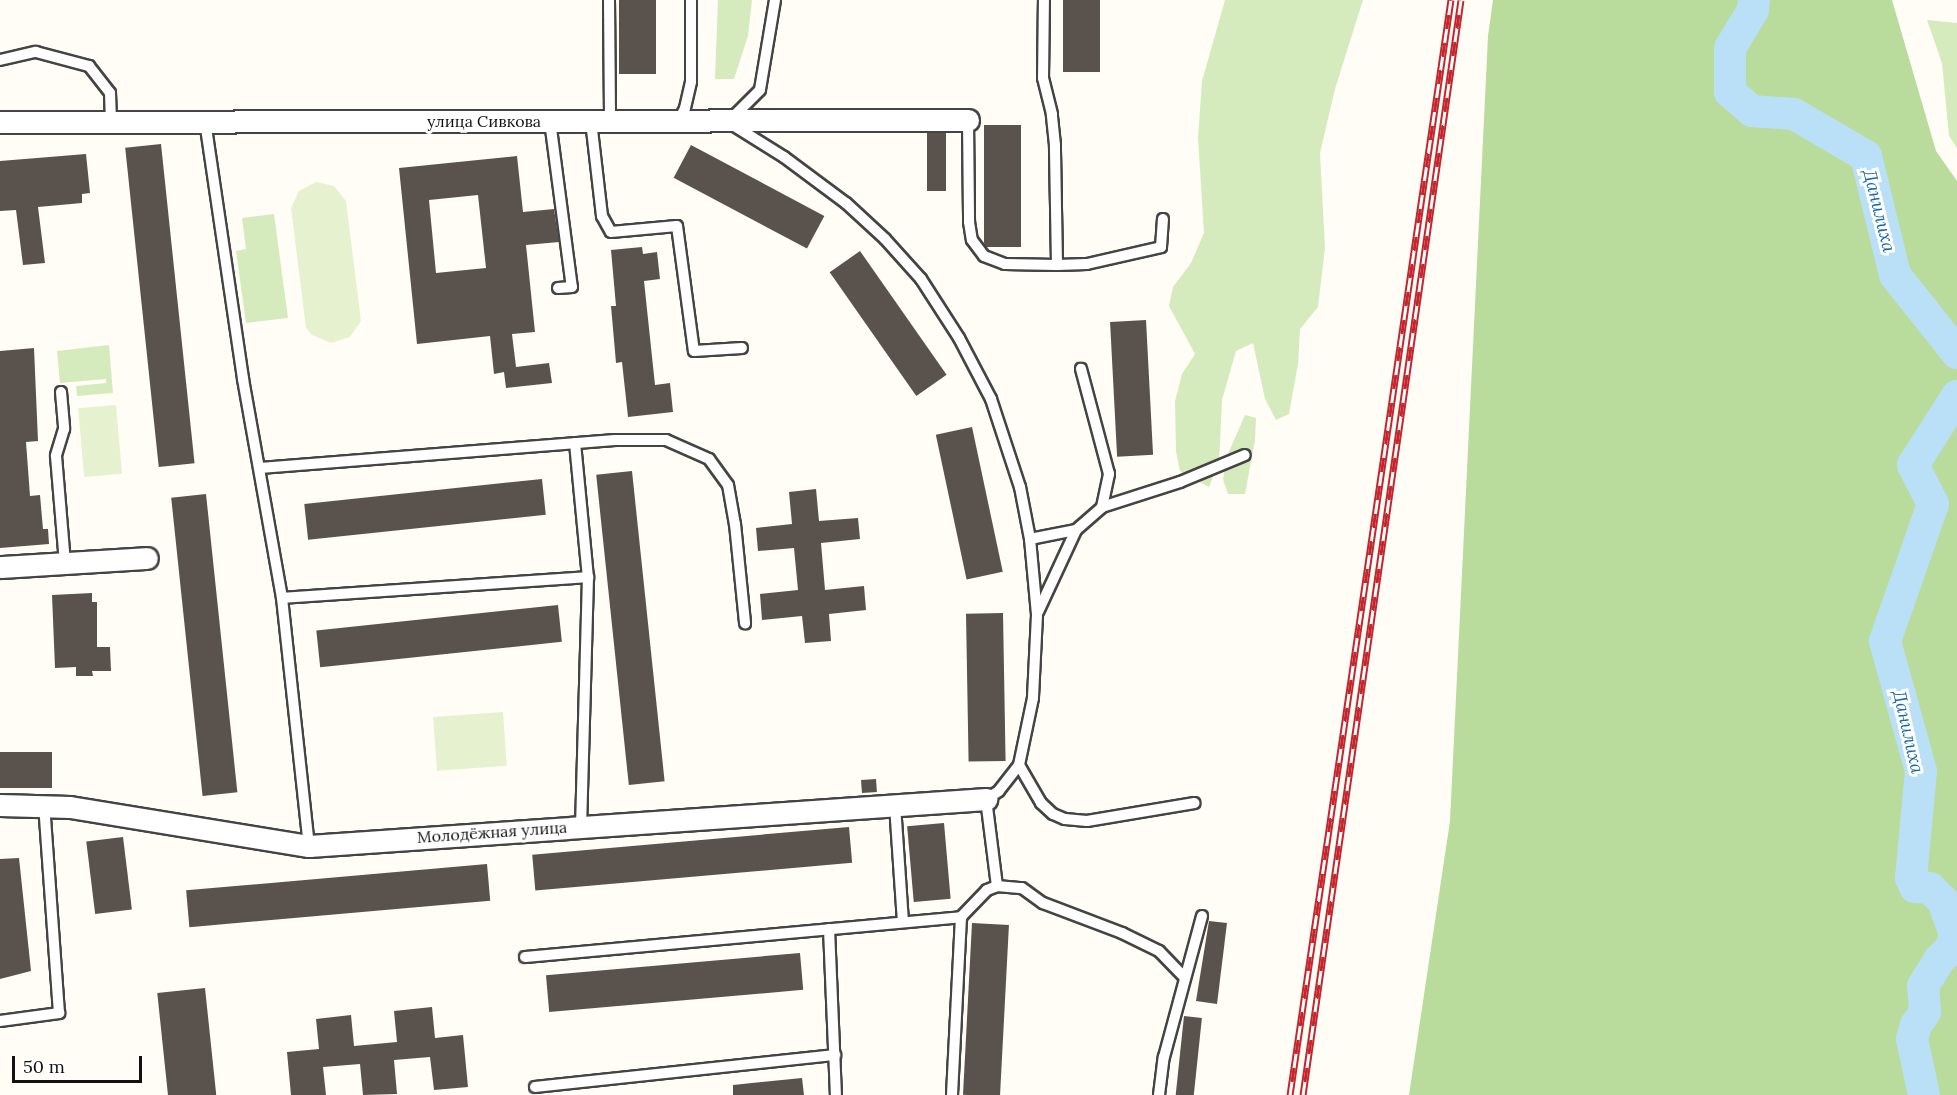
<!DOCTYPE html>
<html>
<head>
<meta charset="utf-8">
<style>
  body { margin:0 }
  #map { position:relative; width:1957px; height:1095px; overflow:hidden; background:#fffdf5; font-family:Lora,serif }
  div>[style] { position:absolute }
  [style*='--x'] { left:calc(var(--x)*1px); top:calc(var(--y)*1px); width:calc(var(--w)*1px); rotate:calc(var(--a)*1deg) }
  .green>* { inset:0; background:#d5ebbd }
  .forest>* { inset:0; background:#b9dc9c }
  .pitch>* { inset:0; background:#e6f2cf; transform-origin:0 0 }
  .river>* { height:32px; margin:-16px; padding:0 16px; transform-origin:16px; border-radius:16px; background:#b9e0f7 }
  .building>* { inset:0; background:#5a524d; transform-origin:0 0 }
  .roads { filter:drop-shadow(2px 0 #444) drop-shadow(-2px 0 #444) drop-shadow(0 2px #444) drop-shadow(0 -2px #444) }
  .lane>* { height:10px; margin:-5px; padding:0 5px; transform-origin:5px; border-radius:5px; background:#fff }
  .street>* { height:21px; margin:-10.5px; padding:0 10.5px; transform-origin:10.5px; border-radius:10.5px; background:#fff }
  .rail>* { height:7px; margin-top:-3.5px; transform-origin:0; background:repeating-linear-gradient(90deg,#fff 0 14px,#c4262e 0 28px); box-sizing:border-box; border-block:2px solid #c4262e }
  span { translate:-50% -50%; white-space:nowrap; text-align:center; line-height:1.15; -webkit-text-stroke:6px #fff; paint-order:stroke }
  .street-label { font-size:16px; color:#111 }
  .water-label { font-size:18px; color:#1768a6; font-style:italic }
  .scale { position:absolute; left:12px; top:1056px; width:130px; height:27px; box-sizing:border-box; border:3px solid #111; border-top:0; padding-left:8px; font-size:18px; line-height:21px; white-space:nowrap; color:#111; -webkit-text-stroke:4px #fff; paint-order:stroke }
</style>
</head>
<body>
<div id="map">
  <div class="green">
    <div style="clip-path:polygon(718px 0,752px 0,748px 36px,734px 79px,715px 79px)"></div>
    <div style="clip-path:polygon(1225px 0,1363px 0,1335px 89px,1320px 153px,1325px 248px,1318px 307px,1300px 329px,1298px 364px,1289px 414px,1276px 420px,1265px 399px,1253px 343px,1236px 351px,1222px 400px,1219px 462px,1209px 487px,1180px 471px,1176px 451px,1175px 401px,1182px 374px,1195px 354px,1169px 306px,1173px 287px,1191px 263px,1204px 233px,1198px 138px,1202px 81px)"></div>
    <div style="clip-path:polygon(1927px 20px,1957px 23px,1957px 148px,1949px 136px,1942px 63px)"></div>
    <div style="clip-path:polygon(274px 214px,288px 318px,246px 323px,236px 251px,246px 249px,242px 218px)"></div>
    <div style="clip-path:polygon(109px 345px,113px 393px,77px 396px,76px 386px,106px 383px,106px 379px,60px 383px,57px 351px)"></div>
    <div style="clip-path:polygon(1245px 415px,1256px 418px,1255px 440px,1245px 494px,1228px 494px,1223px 479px,1227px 456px)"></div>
  </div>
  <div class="forest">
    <div style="clip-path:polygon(1493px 0,1892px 0,1936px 151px,1957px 181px,1957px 1095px,1409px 1095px,1450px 821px,1488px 36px)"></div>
  </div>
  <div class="pitch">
    <div style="clip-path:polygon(316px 182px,334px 186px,346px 201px,361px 321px,350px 337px,331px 343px,312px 335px,306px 328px,291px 208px,299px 191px)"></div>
    <div style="left:116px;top:405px;width:69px;height:38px;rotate:85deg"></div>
    <div style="left:503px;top:712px;width:54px;height:70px;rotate:86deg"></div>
  </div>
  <div class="river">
    <div style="--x:1754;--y:0;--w:10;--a:96"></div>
    <div style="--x:1753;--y:10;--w:44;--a:121.2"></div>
    <div style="--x:1730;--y:48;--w:44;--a:90"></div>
    <div style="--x:1730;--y:92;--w:29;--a:41"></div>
    <div style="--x:1752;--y:111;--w:42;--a:4.1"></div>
    <div style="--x:1794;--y:114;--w:83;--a:30.3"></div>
    <div style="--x:1866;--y:156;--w:122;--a:76.3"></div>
    <div style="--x:1895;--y:275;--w:100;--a:51.5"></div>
    <div style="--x:1924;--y:1095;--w:57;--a:-102.1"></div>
    <div style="--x:1912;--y:1039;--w:15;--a:-74"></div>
    <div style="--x:1916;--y:1025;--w:16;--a:-55"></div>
    <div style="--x:1925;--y:1012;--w:26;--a:-94"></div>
    <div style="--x:1923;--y:986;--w:31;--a:-58"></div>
    <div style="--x:1939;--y:960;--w:17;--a:-45"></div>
    <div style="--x:1951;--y:948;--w:15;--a:-74"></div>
    <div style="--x:1955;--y:934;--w:35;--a:-110"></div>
    <div style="--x:1943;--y:901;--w:18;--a:-135"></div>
    <div style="--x:1930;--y:888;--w:15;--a:-176"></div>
    <div style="--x:1915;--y:887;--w:10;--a:-114"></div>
    <div style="--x:1911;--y:878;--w:107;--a:-84.7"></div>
    <div style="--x:1921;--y:771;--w:135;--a:-105.5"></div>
    <div style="--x:1885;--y:641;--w:145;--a:-70.7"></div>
    <div style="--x:1933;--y:504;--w:44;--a:-117.1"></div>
    <div style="--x:1913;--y:465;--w:82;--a:-57.5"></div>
  </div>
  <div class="building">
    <div style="left:619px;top:0;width:37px;height:74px"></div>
    <div style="left:1063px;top:0;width:37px;height:72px"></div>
    <div style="clip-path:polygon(984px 125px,1021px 125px,1021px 247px,986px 247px,984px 243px)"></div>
    <div style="left:927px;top:133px;width:19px;height:58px"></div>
    <div style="left:161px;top:144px;width:321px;height:36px;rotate:84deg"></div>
    <div style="left:691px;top:145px;width:151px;height:37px;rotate:28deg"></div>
    <div style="clip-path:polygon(86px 154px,90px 193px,82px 194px,82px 203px,38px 207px,45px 263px,23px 265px,16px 210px,0 211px,0 161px)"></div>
    <div style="clip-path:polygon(evenodd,517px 156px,523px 212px,554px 209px,559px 242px,526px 245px,535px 332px,512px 334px,516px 367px,549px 363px,552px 383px,506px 388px,504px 372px,494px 374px,490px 336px,417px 344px,399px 168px,517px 156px,478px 195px,486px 268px,436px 273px,429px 200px,478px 195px)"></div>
    <div style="clip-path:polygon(642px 247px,643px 254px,657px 252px,660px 279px,644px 281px,655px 385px,670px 383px,673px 412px,628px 417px,622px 362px,616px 363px,611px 306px,616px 306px,611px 250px)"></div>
    <div style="left:860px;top:251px;width:151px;height:37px;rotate:55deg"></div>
    <div style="left:1146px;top:320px;width:135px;height:36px;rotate:87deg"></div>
    <div style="clip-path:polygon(34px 348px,38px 441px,26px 442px,30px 496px,40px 495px,43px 529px,48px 529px,49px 544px,0 548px,0 351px)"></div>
    <div style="left:972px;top:427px;width:148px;height:37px;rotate:78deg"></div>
    <div style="left:632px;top:471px;width:312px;height:36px;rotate:84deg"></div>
    <div style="left:542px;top:479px;width:36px;height:239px;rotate:84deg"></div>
    <div style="clip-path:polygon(816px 489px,819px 521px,858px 518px,860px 539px,821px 543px,825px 590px,864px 586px,866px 610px,829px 614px,831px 641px,805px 643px,802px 616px,762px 620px,760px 594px,798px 590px,794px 548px,758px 551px,756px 528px,792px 524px,789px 492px)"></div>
    <div style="left:206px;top:494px;width:300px;height:35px;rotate:84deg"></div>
    <div style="clip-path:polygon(92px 593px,92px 602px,97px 602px,97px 647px,110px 647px,111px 671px,92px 671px,93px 676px,76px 676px,76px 667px,55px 668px,52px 595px)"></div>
    <div style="left:558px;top:605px;width:37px;height:243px;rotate:84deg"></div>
    <div style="left:1003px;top:613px;width:148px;height:37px;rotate:89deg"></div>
    <div style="left:0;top:752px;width:52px;height:36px"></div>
    <div style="left:876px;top:779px;width:13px;height:15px;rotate:86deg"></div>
    <div style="left:944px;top:823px;width:76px;height:37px;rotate:85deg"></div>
    <div style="left:849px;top:827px;width:36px;height:318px;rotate:85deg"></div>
    <div style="left:123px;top:837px;width:73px;height:37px;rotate:83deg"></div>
    <div style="clip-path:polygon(19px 858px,31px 971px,0 979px,0 859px)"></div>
    <div style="left:487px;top:864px;width:37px;height:302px;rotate:85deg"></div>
    <div style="clip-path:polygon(1209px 921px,1227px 923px,1217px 1004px,1196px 1001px)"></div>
    <div style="left:972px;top:923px;width:37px;height:172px;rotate:3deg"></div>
    <div style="left:800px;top:953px;width:37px;height:255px;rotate:85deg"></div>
    <div style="left:205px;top:988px;width:108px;height:48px;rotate:84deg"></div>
    <div style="clip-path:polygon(432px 1007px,435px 1038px,463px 1035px,468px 1087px,434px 1090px,430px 1057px,394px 1060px,397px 1094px,363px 1095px,360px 1064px,323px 1067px,326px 1095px,291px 1095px,287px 1052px,319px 1049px,316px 1019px,351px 1015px,354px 1046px,397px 1042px,394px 1011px)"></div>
    <div style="left:1184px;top:1016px;width:18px;height:80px;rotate:6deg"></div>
    <div style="clip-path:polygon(802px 1078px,804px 1095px,733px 1095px,733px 1085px)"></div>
  </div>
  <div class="roads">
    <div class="lane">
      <div style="--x:609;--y:0;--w:121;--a:89.5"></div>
      <div style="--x:775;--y:0;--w:91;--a:99.5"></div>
      <div style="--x:760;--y:90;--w:45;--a:135"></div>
      <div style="--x:728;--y:122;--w:66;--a:32"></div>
      <div style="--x:784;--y:157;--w:77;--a:36.6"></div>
      <div style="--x:846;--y:203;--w:53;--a:42.7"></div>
      <div style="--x:885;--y:239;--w:54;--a:48"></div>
      <div style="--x:921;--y:279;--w:70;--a:57.2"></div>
      <div style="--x:959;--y:338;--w:69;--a:62.3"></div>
      <div style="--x:991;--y:399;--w:93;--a:71.8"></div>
      <div style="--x:1020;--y:487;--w:53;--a:79.1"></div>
      <div style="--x:1030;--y:539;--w:76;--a:84.7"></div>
      <div style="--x:1037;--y:615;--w:83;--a:92.8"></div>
      <div style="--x:1033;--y:698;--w:68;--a:101.8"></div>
      <div style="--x:1019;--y:765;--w:33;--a:128"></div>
      <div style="--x:999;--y:791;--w:15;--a:148"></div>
      <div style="--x:986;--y:799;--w:88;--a:82.8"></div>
      <div style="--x:997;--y:886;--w:11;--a:158"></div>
      <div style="--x:987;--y:890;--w:37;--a:134"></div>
      <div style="--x:961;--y:917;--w:178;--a:92.9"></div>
      <div style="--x:0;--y:60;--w:37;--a:-13"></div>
      <div style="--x:36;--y:52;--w:55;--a:14.8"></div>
      <div style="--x:89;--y:66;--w:34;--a:52"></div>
      <div style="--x:110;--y:93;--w:29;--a:88"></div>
      <div style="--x:679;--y:120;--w:13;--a:-63"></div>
      <div style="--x:685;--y:108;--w:27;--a:-77"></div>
      <div style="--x:691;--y:82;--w:82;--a:-90"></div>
      <div style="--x:968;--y:120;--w:102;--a:89.4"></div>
      <div style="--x:969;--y:222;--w:18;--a:81"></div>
      <div style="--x:972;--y:240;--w:20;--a:53"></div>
      <div style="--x:984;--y:256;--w:22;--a:21"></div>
      <div style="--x:1005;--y:264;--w:52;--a:1.1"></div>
      <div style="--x:1057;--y:265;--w:120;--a:-91"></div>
      <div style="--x:1055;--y:145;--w:31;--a:-96"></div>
      <div style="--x:1052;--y:114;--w:37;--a:-104"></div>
      <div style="--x:1043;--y:78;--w:78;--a:-89.3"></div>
      <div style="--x:205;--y:121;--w:261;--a:81.6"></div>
      <div style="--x:243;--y:379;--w:222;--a:79.9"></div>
      <div style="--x:282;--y:598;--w:249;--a:83.8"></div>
      <div style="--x:550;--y:121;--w:167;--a:82.5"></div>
      <div style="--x:572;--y:287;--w:14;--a:176"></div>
      <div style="--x:591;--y:121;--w:96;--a:83.4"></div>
      <div style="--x:602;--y:216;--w:18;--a:61"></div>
      <div style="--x:611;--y:232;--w:66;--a:-5.2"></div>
      <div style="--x:677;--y:226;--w:126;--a:82.3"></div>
      <div style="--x:694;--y:351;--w:48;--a:-3.6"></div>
      <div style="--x:1057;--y:265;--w:30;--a:-2"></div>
      <div style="--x:1087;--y:264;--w:76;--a:-12.9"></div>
      <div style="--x:1161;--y:247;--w:28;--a:-86"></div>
      <div style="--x:61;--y:392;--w:37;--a:85"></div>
      <div style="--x:64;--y:429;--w:28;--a:107"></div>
      <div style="--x:56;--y:456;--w:107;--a:85.2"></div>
      <div style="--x:575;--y:443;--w:135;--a:84.5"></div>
      <div style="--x:588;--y:577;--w:249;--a:91.6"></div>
      <div style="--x:260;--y:468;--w:356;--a:-4.5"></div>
      <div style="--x:615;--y:440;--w:51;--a:0"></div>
      <div style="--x:666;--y:440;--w:47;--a:23.8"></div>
      <div style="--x:709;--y:459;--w:32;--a:54"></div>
      <div style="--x:728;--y:485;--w:40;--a:80"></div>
      <div style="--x:735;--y:524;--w:100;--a:84.2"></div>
      <div style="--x:1102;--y:507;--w:82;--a:-17.8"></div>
      <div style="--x:1180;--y:482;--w:70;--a:-22.6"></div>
      <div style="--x:1030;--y:539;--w:47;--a:-11.1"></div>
      <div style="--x:1076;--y:530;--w:35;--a:-41"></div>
      <div style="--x:1102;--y:507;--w:34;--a:-78"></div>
      <div style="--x:1109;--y:474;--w:109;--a:-104.9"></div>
      <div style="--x:282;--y:598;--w:307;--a:-3.9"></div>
      <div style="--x:1038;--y:612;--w:90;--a:-65.1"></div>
      <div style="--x:1019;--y:765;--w:44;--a:59.9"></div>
      <div style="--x:1041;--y:803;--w:16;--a:43"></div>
      <div style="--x:1053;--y:814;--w:13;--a:23"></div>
      <div style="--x:1065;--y:819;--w:22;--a:5"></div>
      <div style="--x:1087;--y:821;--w:109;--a:-9.5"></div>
      <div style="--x:895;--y:805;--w:117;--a:86.1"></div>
      <div style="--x:997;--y:886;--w:25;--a:5"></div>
      <div style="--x:1022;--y:888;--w:26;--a:36"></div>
      <div style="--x:1043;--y:903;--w:85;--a:20.8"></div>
      <div style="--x:1122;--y:933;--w:41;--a:25.9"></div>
      <div style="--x:1159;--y:951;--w:37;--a:46"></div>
      <div style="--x:829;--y:929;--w:166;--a:87.6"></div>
      <div style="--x:525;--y:957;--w:438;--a:-5.2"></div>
      <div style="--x:0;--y:1021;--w:60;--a:-7.7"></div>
      <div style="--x:59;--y:1013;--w:208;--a:-94.1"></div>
      <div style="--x:535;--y:1087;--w:302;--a:-6.1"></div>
      <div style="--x:1159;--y:1095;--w:38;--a:-83"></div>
      <div style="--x:1164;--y:1057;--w:146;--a:-74.9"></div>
    </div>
    <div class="street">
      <div style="--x:0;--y:122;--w:968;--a:-0.12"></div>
      <div style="--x:0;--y:567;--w:147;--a:-3.5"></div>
      <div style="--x:0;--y:805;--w:70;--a:1.6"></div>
      <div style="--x:70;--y:807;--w:242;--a:9.3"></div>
      <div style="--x:309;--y:846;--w:679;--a:-3.97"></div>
    </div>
  </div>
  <div class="rail">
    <div style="--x:1290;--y:1095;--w:1107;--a:-81.64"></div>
    <div style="--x:1303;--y:1095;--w:1106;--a:-81.79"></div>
  </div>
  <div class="street-label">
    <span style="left:484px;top:121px">улица Сивкова</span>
    <span style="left:492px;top:832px;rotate:-4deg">Молодёжная улица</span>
  </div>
  <div class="water-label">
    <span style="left:1879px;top:211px;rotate:76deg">Данилиха</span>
    <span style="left:1908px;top:732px;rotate:77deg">Данилиха</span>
  </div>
  <div class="scale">50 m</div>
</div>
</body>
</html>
